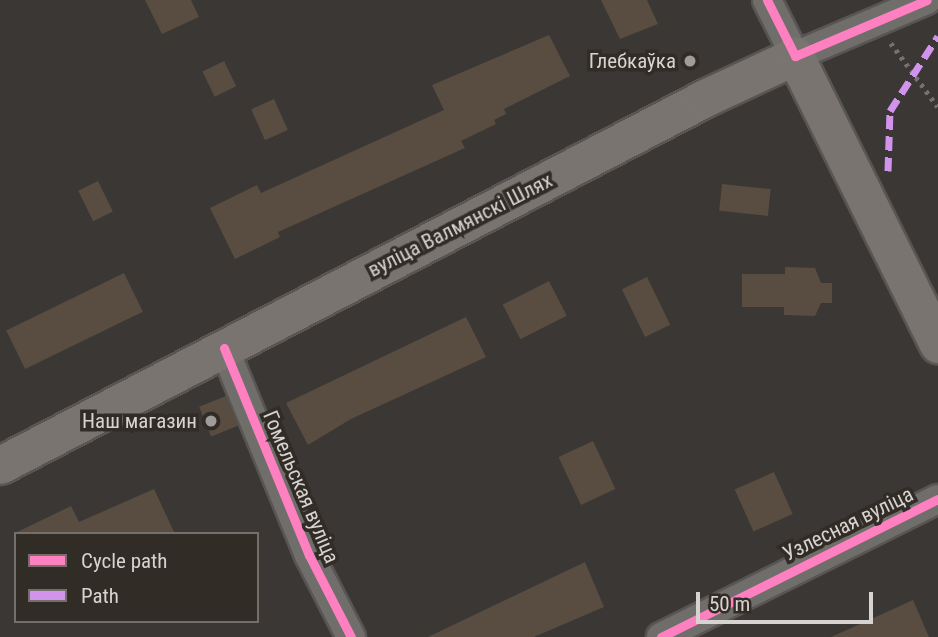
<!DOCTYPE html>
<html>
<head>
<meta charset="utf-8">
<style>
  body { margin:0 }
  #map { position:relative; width:938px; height:637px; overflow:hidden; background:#3a3734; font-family:"Roboto Condensed",sans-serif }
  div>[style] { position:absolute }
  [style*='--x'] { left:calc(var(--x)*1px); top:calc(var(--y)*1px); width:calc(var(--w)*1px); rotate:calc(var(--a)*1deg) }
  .building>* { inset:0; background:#584d40; transform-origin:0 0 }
  .path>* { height:4.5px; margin-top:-2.25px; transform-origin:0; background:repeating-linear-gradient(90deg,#74716f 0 3.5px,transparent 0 8.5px) }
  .roads { filter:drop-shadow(2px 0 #585553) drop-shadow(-2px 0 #585553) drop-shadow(0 2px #585553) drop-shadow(0 -2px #585553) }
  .minor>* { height:28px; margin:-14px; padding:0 14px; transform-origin:14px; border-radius:14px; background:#706e6b }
  .major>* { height:37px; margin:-18.5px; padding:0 18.5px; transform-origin:18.5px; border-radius:18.5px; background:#7a7470 }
  .quiet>* { height:7px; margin-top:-3.5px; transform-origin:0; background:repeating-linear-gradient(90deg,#d193ec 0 14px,transparent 0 21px) }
  .cycleway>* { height:9px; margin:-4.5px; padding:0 4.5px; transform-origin:4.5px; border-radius:4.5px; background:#ff80c0 }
  .dots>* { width:19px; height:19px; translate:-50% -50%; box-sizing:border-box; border:4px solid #322c27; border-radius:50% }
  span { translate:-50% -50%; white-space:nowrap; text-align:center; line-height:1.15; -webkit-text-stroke:7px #322c27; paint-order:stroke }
  .poi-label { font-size:21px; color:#d7d3d0 }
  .right { translate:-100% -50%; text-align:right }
  .street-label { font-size:21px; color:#d7d3d0 }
  .legend { position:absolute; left:14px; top:532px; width:245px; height:91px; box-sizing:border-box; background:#322c27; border:2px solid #746f6b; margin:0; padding:9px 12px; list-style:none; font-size:21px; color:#d7d3d0 }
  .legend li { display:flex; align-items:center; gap:14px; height:35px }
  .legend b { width:35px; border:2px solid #746f6b }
  .scale { position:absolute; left:696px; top:592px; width:177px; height:32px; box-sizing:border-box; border:4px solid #d7d3d0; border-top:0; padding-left:9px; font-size:21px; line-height:24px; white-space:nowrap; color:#d7d3d0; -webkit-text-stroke:5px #322c27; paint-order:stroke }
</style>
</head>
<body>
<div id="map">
  <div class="building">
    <div style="clip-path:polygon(145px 0,191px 0,199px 17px,162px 34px)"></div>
    <div style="clip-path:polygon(601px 0,647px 0,658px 24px,620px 39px)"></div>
    <div style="clip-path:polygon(549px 35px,570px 76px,504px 109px,506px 114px,494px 120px,496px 124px,461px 141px,465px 148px,278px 232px,280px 237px,235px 259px,210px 208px,257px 185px,261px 193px,444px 110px,432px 85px)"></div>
    <div style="left:224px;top:61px;width:28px;height:24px;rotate:64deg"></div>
    <div style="left:274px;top:99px;width:34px;height:25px;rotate:66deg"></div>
    <div style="left:98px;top:181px;width:34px;height:22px;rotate:64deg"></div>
    <div style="left:722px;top:184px;width:49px;height:27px;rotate:6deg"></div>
    <div style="clip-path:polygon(785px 267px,815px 268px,821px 283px,832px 283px,832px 303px,821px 303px,815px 316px,784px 315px,784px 307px,742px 307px,742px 274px,785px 274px)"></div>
    <div style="left:124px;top:273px;width:43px;height:131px;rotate:64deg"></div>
    <div style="left:647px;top:277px;width:53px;height:28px;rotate:64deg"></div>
    <div style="left:549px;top:281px;width:39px;height:52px;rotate:63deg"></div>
    <div style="clip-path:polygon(466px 317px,486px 357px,351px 419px,308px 445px,286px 403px)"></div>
    <div style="left:226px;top:396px;width:32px;height:29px;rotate:68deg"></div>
    <div style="left:593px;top:441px;width:53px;height:38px;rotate:65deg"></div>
    <div style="left:774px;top:472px;width:46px;height:43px;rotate:66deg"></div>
    <div style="clip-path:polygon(154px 489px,175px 534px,13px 534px,71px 506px,79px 522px)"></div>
    <div style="clip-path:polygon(585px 562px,604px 607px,534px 637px,428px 637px)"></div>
    <div style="clip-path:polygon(913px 600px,929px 637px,831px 637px,878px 616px)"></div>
  </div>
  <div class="path">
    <div style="--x:891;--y:43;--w:79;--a:53.7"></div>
  </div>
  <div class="roads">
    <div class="minor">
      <div style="--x:767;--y:0;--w:63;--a:63.4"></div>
      <div style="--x:795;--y:56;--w:143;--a:-23"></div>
      <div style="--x:224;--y:348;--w:224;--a:67.7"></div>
      <div style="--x:309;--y:555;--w:92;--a:62.9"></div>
      <div style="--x:661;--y:637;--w:309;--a:-26.5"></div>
    </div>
    <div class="major">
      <div style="--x:0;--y:465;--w:795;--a:-27.5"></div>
      <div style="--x:705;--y:98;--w:99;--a:-25"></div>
      <div style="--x:795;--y:56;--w:322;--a:63.6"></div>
    </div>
  </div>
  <div class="quiet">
    <div style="--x:888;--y:171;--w:60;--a:-88.1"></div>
    <div style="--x:890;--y:111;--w:89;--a:-57.4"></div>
  </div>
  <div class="cycleway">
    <div style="--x:767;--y:0;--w:63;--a:63.4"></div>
    <div style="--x:795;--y:56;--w:143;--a:-23"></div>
    <div style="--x:224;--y:348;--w:224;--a:67.7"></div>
    <div style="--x:309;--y:555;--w:92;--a:62.9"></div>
    <div style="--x:661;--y:637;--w:309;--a:-26.5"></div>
  </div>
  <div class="dots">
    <div style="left:690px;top:61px;background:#a09c99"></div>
    <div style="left:211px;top:421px;background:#a09c99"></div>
  </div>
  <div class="poi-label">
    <span class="right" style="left:676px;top:61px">Глебкаўка</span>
    <span class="right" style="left:197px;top:421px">Наш магазин</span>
  </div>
  <div class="street-label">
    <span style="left:460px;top:225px;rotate:-27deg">вуліца Валмянскі Шлях</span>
    <span style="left:301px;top:487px;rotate:67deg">Гомельская вуліца</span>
    <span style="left:848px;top:524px;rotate:-26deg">Узлесная вуліца</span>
  </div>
  <ul class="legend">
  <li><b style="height:9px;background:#ff80c0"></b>Cycle path</li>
  <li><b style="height:9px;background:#d193ec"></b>Path</li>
  </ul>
  <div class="scale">50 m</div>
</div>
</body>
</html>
